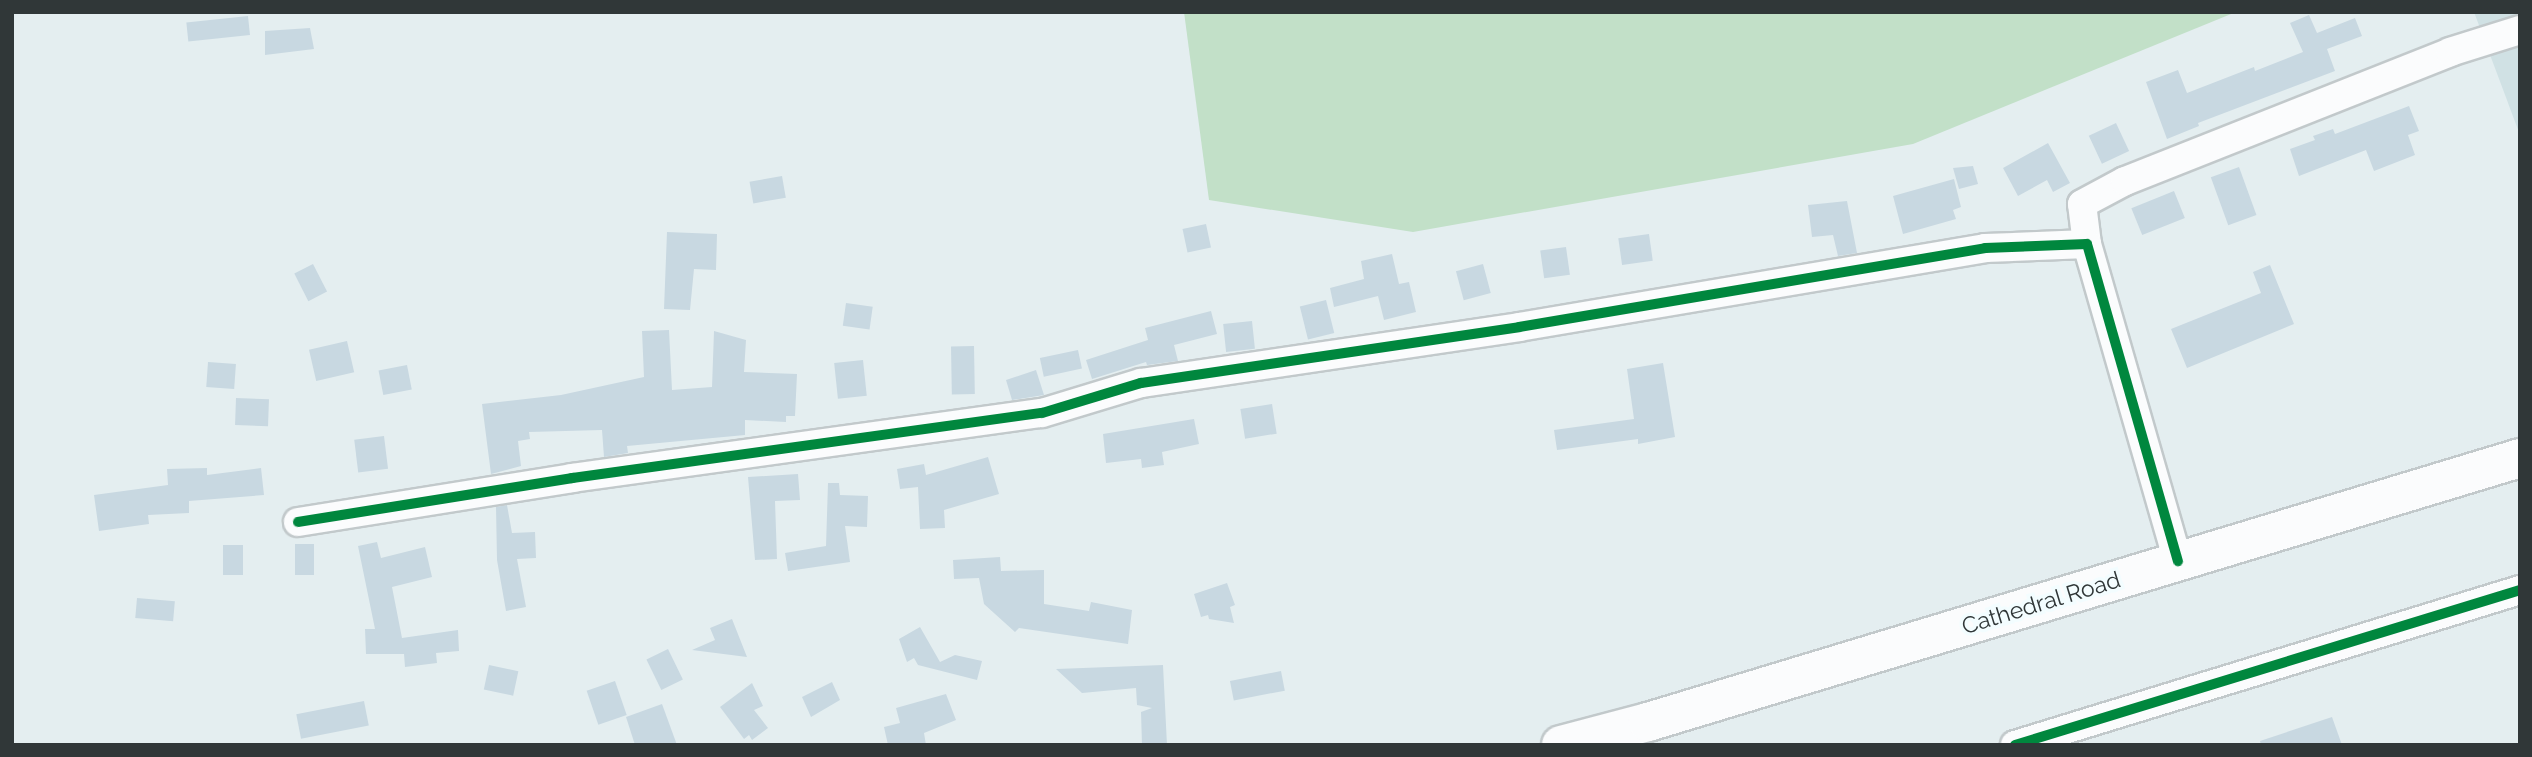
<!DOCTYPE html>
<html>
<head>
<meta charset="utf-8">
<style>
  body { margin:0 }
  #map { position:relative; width:2532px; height:757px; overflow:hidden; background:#e4eef0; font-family:Raleway,sans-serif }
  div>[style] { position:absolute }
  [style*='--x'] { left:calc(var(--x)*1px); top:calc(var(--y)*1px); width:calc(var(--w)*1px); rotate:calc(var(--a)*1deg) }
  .built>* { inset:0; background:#d0e1e4 }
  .green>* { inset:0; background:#c2e0c8 }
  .building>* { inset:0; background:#c8d8e1; transform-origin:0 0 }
  .roads { filter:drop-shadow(2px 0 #c2c9cb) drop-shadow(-2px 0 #c2c9cb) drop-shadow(0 2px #c2c9cb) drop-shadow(0 -2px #c2c9cb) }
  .street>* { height:28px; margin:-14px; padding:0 14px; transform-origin:14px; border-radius:14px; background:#fbfcfd }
  .primary>* { height:38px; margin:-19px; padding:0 19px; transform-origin:19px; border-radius:19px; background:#fbfcfd }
  .cycleway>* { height:10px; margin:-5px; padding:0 5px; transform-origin:5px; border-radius:5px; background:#00873e }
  span { translate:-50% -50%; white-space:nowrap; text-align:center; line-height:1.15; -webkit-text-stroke:7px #f3fdff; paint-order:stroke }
  .street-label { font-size:23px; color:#303738 }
  .frame { position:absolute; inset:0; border:14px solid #303738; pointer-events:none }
</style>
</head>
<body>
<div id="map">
  <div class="built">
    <div style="clip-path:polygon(2474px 12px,2520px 12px,2520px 135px)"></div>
  </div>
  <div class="green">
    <div style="clip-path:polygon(1184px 12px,2236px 12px,1913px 144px,1413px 232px,1209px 200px)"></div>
  </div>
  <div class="building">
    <div style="clip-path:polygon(2309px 15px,2317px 33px,2355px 18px,2362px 36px,2327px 49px,2335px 71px,2198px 123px,2199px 126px,2167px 139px,2146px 82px,2178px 70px,2187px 93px,2254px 67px,2255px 71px,2303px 52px,2290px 23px)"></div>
    <div style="left:248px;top:16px;width:19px;height:62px;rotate:84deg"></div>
    <div style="clip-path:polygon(310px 28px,314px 49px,265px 55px,265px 31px)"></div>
    <div style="clip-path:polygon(2409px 106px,2419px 131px,2408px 135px,2415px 155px,2374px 171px,2366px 150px,2299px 176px,2290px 149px,2315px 140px,2313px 136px,2333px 129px,2335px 134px)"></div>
    <div style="left:2116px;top:123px;width:31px;height:30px;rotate:65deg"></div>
    <div style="clip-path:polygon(2048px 143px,2070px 183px,2053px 192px,2047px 180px,2018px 196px,2003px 168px)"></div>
    <div style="clip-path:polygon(1973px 166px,1978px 184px,1959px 189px,1953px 168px)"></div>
    <div style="left:2239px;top:167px;width:51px;height:30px;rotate:70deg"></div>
    <div style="left:782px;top:176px;width:22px;height:33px;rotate:80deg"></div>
    <div style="clip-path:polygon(1954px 179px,1961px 207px,1953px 210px,1956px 219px,1903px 234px,1893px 196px)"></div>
    <div style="left:2174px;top:191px;width:29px;height:46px;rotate:68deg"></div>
    <div style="clip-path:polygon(1847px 201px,1857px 253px,1838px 256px,1833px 235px,1812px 237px,1808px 205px)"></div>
    <div style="left:1206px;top:224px;width:24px;height:24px;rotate:78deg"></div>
    <div style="clip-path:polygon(667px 232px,717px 234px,716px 270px,694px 269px,690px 310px,664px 309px)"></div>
    <div style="left:1649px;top:234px;width:27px;height:31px;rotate:82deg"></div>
    <div style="left:1566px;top:247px;width:28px;height:26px;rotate:82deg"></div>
    <div style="clip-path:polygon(1392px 254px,1399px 284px,1409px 282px,1416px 312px,1384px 320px,1378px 296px,1334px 307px,1330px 288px,1364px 279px,1361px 261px)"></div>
    <div style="left:313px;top:264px;width:31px;height:21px;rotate:63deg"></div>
    <div style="left:1483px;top:264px;width:30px;height:28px;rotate:75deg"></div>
    <div style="clip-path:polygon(2270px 265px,2294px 324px,2187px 368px,2171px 329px,2261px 293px,2253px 272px)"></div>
    <div style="left:1326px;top:300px;width:34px;height:27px;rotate:76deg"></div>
    <div style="left:846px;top:303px;width:27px;height:23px;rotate:8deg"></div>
    <div style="clip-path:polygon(1211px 311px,1217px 334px,1174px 345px,1178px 361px,1147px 365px,1146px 362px,1092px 379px,1086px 360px,1148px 340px,1145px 328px)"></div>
    <div style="left:1252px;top:321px;width:28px;height:29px;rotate:84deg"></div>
    <div style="clip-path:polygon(669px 330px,672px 390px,712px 387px,714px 331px,746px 340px,744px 372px,797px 374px,795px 416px,786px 416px,786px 422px,745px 420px,745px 435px,627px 446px,628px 453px,604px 457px,602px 430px,529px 432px,530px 439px,518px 441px,521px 466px,491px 474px,482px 404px,561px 395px,644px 377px,642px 331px)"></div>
    <div style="left:347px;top:341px;width:32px;height:39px;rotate:77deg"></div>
    <div style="left:974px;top:346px;width:48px;height:23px;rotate:89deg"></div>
    <div style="left:1078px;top:350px;width:19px;height:39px;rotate:78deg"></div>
    <div style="left:863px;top:360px;width:36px;height:29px;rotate:84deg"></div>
    <div style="left:208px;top:362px;width:28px;height:25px;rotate:4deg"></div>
    <div style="clip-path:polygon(1663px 363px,1675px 437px,1638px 444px,1638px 439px,1557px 450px,1554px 430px,1634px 419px,1627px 369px)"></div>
    <div style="left:407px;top:365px;width:25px;height:29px;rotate:79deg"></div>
    <div style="clip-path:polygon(1036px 370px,1044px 395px,1012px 400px,1006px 380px)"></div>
    <div style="left:236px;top:398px;width:33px;height:27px;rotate:2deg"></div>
    <div style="left:1272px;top:404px;width:30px;height:32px;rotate:81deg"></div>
    <div style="clip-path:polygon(1194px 419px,1199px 444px,1162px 452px,1164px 465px,1142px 468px,1141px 459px,1106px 463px,1103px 434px)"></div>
    <div style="left:384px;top:436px;width:33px;height:30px;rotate:83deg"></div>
    <div style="clip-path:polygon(988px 457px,999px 494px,944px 510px,945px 528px,920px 529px,918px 487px,900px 489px,897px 469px,924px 464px,926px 475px)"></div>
    <div style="clip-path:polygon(207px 468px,207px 475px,261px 468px,264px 495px,189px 501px,189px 513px,148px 515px,149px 524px,99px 531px,94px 495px,168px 485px,167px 469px)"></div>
    <div style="clip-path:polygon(798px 474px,800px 500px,775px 501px,777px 559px,755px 560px,748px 477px)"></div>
    <div style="clip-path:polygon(828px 483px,839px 483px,840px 495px,868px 496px,867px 527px,845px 526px,850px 562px,788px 571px,785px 553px,826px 546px)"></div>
    <div style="clip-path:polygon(507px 505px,512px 533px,535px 532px,536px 558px,517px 559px,526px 607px,506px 611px,497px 560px,496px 507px)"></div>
    <div style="clip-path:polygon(377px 542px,381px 558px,425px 547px,432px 577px,392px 587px,402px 638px,458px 630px,459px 651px,436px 653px,437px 663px,405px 667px,404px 654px,366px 654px,365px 629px,375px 629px,358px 546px)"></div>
    <div style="left:295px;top:544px;width:19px;height:31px"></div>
    <div style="left:223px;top:545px;width:20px;height:30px"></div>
    <div style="clip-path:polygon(1000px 557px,1001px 571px,1044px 570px,1044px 604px,1089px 611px,1091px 602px,1132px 610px,1128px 644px,1019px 628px,1015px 632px,984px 604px,979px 578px,954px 579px,953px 560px)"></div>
    <div style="clip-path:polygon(1227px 583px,1235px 605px,1230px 607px,1234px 623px,1209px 619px,1208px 615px,1201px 617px,1194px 594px)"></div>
    <div style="left:137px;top:598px;width:38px;height:20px;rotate:5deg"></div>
    <div style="clip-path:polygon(732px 619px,747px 657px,692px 650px,715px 640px,710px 628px)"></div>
    <div style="clip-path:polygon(920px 627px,940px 662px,955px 655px,982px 661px,977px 680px,918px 665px,914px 658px,907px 662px,899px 639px)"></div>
    <div style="left:668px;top:649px;width:34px;height:24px;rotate:64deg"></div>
    <div style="left:489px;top:665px;width:30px;height:25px;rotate:12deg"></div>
    <div style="clip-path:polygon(1163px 665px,1167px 745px,1142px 745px,1141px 712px,1152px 708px,1137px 705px,1136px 688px,1082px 693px,1056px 669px)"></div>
    <div style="left:1281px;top:671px;width:20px;height:52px;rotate:79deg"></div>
    <div style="left:615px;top:681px;width:36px;height:30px;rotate:71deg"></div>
    <div style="clip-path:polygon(832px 682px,840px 700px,811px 717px,802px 697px)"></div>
    <div style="clip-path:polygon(752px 683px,763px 706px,754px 710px,768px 728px,752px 740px,749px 735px,744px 739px,720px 707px)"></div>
    <div style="clip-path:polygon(946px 694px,956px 720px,924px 733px,926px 745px,888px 745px,884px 727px,900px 723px,896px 708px)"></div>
    <div style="left:364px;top:701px;width:25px;height:69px;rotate:79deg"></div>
    <div style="clip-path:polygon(662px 704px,677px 745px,635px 745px,626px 717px)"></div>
    <div style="clip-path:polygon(2332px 717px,2342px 745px,2261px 745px,2260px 741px)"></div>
  </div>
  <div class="roads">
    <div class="street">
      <div style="--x:2087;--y:244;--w:40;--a:-97.1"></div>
      <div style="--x:2082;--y:204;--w:49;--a:-28.1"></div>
      <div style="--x:2125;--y:181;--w:350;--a:-21.6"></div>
      <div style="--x:2450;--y:52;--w:73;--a:-17.4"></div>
      <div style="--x:298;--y:522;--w:278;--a:-9.1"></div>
      <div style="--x:572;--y:478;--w:474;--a:-7.9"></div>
      <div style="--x:1042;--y:413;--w:103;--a:-16.9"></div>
      <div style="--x:1141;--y:383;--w:382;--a:-8.4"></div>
      <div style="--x:1519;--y:327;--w:473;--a:-9.6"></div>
      <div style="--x:1985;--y:248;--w:102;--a:-2.2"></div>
      <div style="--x:2087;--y:244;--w:330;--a:74"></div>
      <div style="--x:2015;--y:745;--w:528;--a:-17.06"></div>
    </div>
    <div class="primary">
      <div style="--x:1561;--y:745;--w:90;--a:-14.8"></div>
      <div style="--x:1648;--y:722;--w:911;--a:-16.84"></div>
    </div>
  </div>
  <div class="cycleway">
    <div style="--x:298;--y:522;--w:278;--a:-9.1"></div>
    <div style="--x:572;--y:478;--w:474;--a:-7.9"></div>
    <div style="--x:1042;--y:413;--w:103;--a:-16.9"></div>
    <div style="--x:1141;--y:383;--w:382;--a:-8.4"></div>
    <div style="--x:1519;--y:327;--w:473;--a:-9.6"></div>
    <div style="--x:1985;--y:248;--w:102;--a:-2.2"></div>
    <div style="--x:2087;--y:244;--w:330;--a:74"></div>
    <div style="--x:2015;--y:745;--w:528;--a:-17.06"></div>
  </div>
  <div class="street-label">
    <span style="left:2041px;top:603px;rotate:-17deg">Cathedral Road</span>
  </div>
  <div class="frame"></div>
</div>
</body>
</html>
